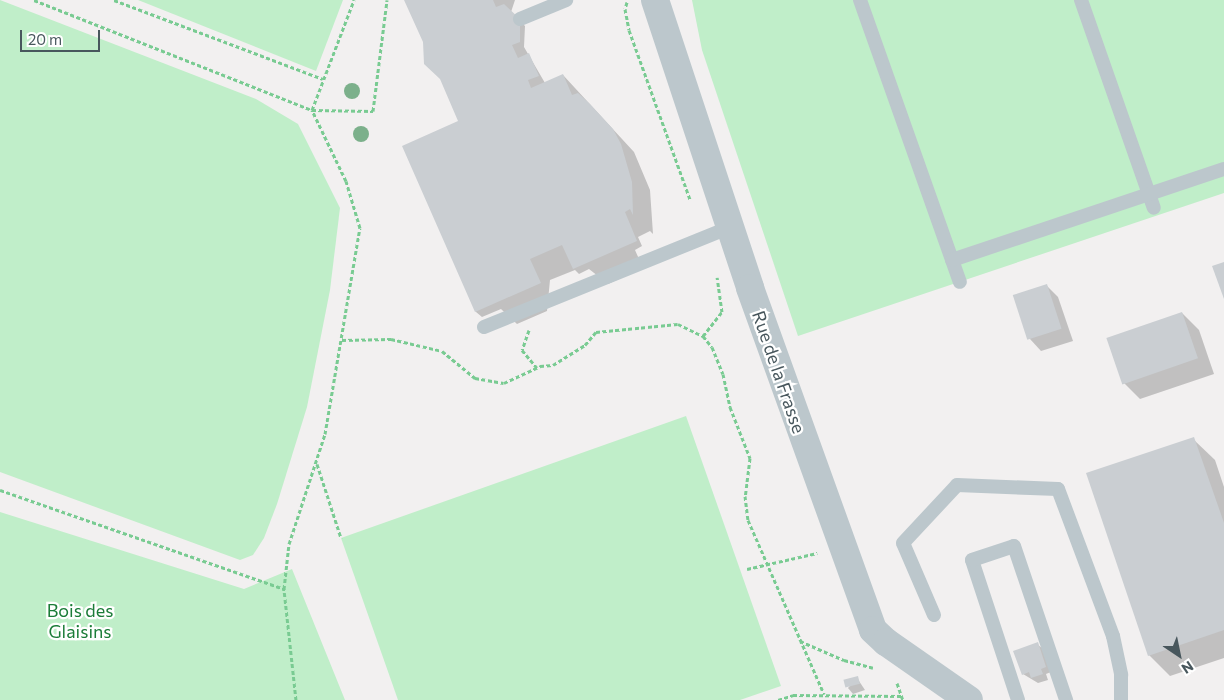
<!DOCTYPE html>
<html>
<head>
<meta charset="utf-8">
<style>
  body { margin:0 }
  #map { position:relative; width:1224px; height:700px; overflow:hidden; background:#f2f0f0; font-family:Commissioner,sans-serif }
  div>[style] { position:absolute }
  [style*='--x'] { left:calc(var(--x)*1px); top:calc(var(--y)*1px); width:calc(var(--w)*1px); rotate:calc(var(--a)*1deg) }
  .green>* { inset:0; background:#c0eec9 }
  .shadow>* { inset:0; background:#0003 }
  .building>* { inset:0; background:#caced2; transform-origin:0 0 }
  .path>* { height:3px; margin-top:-1.5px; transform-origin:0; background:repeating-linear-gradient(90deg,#79cb92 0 4px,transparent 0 6.5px) }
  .lane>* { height:14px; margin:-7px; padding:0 7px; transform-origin:7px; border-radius:7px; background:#bcc7cc }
  .street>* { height:28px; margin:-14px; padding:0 14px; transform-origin:14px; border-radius:14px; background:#bcc7cc }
  .trees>* { width:16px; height:16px; margin:-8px; border-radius:50%; background:#7cb08b }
  span { translate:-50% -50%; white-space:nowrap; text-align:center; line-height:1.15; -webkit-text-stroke:4.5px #fff; paint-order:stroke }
  .street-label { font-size:18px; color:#48575d }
  .park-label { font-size:18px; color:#1b7c38 }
  .north { position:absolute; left:1154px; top:630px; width:50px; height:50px; -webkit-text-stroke:4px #fff; paint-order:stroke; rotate:146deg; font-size:14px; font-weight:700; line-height:20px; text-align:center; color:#48575d }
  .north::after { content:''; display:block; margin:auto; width:18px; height:22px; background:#48575d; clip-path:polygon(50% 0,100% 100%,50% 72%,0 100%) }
  .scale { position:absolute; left:20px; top:30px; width:80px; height:22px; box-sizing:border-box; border:2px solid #48575d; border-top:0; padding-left:6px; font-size:15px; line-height:18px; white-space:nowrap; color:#48575d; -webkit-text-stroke:4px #fff; paint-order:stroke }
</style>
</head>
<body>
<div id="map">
  <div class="green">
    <div style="clip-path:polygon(0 0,256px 99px,298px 124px,340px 208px,330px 290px,307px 407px,277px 504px,264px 538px,253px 555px,240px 560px,0 472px)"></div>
    <div style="clip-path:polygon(138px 0,343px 0,316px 71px)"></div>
    <div style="clip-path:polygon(692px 0,1224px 0,1224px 193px,798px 336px,702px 50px)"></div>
    <div style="clip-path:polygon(686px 416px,781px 686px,740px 700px,398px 700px,341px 538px)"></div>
    <div style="clip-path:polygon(0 512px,244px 589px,292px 569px,345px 700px,0 700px)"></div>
  </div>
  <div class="shadow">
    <div style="clip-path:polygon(406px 0,518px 0,515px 0,511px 12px,525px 26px,524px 47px,545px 83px,563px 75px,634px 152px,650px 190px,653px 234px,650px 231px,638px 237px,642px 246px,635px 250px,643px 268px,608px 284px,589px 269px,579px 274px,575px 270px,550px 280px,547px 311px,517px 324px,501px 309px,482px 317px,476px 312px,464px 283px,460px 121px)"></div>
    <div style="clip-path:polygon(1047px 286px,1058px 297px,1073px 341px,1041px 351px,1030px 339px)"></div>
    <div style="clip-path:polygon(1182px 313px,1199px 330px,1214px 374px,1140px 399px,1123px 382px)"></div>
    <div style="clip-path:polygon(1193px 439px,1215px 460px,1224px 487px,1224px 658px,1170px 676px,1149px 655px)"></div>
    <div style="clip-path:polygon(1037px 644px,1043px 649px,1051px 672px,1046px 674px,1048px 680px,1038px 683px,1023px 674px)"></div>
    <div style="clip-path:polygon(857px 678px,865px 690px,853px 694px,848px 688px)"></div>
  </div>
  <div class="building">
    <div style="clip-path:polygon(404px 0,493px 0,496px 7px,504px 4px,520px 19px,520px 42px,512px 45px,518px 58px,529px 53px,539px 76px,528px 80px,531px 88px,563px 74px,572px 95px,578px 93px,590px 104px,613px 129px,621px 144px,632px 182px,633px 215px,630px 209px,625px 212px,637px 241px,573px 269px,562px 245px,530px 259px,541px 283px,475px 312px,402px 146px,458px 121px,440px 79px,424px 64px,423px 42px)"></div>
    <div style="clip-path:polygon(1224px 262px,1224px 299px,1212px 266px)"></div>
    <div style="left:1047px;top:284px;width:47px;height:36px;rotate:72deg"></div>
    <div style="left:1182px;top:312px;width:49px;height:80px;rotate:71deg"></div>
    <div style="clip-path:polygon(1194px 437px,1224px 523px,1224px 630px,1148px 656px,1086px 473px)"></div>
    <div style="clip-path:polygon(1038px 642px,1046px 667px,1041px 669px,1043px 674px,1031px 678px,1029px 672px,1022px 675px,1013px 651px)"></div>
    <div style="left:858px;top:676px;width:8px;height:15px;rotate:76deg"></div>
  </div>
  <div class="path">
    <div style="--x:34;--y:0;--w:299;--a:21.6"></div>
    <div style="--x:312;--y:110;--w:118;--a:-69.1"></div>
    <div style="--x:114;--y:0;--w:223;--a:20.7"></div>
    <div style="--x:627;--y:2;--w:7;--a:106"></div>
    <div style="--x:625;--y:9;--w:21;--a:79"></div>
    <div style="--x:629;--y:30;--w:180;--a:70.2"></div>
    <div style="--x:529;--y:330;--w:21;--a:109"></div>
    <div style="--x:522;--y:350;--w:23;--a:50"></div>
    <div style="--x:703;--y:336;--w:31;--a:-52"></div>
    <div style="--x:722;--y:312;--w:35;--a:-98"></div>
    <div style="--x:342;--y:340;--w:49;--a:-1.2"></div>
    <div style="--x:391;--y:339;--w:52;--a:13.2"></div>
    <div style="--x:442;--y:351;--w:43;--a:39.3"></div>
    <div style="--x:475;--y:378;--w:29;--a:10"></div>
    <div style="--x:504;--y:383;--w:40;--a:-25"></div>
    <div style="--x:540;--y:366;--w:13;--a:-4"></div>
    <div style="--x:553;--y:365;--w:38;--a:-32"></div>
    <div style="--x:585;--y:345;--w:17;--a:-50"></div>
    <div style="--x:596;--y:332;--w:82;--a:-5.6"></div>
    <div style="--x:678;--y:324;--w:28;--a:26"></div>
    <div style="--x:703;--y:336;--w:14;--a:51"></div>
    <div style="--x:712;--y:347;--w:29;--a:68"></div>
    <div style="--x:723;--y:374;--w:34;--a:78"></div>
    <div style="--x:730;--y:407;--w:55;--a:68.6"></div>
    <div style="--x:750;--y:458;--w:38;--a:97"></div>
    <div style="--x:745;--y:496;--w:24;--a:83"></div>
    <div style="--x:748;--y:520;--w:190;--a:66.4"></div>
    <div style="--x:317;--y:464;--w:78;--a:72"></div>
    <div style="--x:0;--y:490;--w:301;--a:19.2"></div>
    <div style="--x:747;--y:569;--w:72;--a:-12.9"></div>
    <div style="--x:800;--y:641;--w:48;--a:23.4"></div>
    <div style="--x:844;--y:660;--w:30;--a:15"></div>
    <div style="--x:897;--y:683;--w:18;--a:71"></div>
    <div style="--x:296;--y:700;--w:112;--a:-96.2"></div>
    <div style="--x:284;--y:589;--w:45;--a:-83.7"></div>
    <div style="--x:289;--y:544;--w:116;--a:-71.9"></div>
    <div style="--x:325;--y:434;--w:209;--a:-80.4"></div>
    <div style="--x:360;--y:228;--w:49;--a:-106.6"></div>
    <div style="--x:346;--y:181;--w:79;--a:-115.6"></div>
    <div style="--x:312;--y:110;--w:61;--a:0.9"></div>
    <div style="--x:373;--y:111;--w:112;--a:-82.8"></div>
    <div style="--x:778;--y:700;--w:16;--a:-18"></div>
    <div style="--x:793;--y:695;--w:108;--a:0.5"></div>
  </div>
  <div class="lane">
    <div style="--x:860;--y:0;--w:299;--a:70.5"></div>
    <div style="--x:1081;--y:0;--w:220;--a:70.7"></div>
    <div style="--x:520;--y:19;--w:50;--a:-22.4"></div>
    <div style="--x:952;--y:260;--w:287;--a:-18.5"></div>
    <div style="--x:484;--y:327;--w:266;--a:-22.1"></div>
    <div style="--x:934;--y:615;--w:78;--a:-113.3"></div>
    <div style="--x:903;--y:543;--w:79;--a:-47"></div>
    <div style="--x:957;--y:485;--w:101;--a:2.3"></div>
    <div style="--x:1058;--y:489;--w:157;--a:69.5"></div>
    <div style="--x:1113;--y:636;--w:40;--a:78"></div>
    <div style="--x:1121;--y:675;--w:25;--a:90"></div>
    <div style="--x:1018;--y:700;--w:147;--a:-108.2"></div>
    <div style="--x:972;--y:560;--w:44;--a:-18.4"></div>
    <div style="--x:1014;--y:546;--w:163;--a:71.3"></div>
  </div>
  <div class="street">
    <div style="--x:655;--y:0;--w:303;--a:71.7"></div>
    <div style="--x:750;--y:288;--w:363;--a:70.2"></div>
    <div style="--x:873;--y:630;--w:18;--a:43"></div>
    <div style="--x:886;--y:642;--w:101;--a:34.9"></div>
  </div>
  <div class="trees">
    <div style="left:352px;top:91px"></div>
    <div style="left:361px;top:134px"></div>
  </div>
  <div class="street-label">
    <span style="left:779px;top:372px;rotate:71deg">Rue de la Frasse</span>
  </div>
  <div class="park-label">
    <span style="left:80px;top:621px">Bois des<br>Glaisins</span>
  </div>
  <div class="north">N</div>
  <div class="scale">20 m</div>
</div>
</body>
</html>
